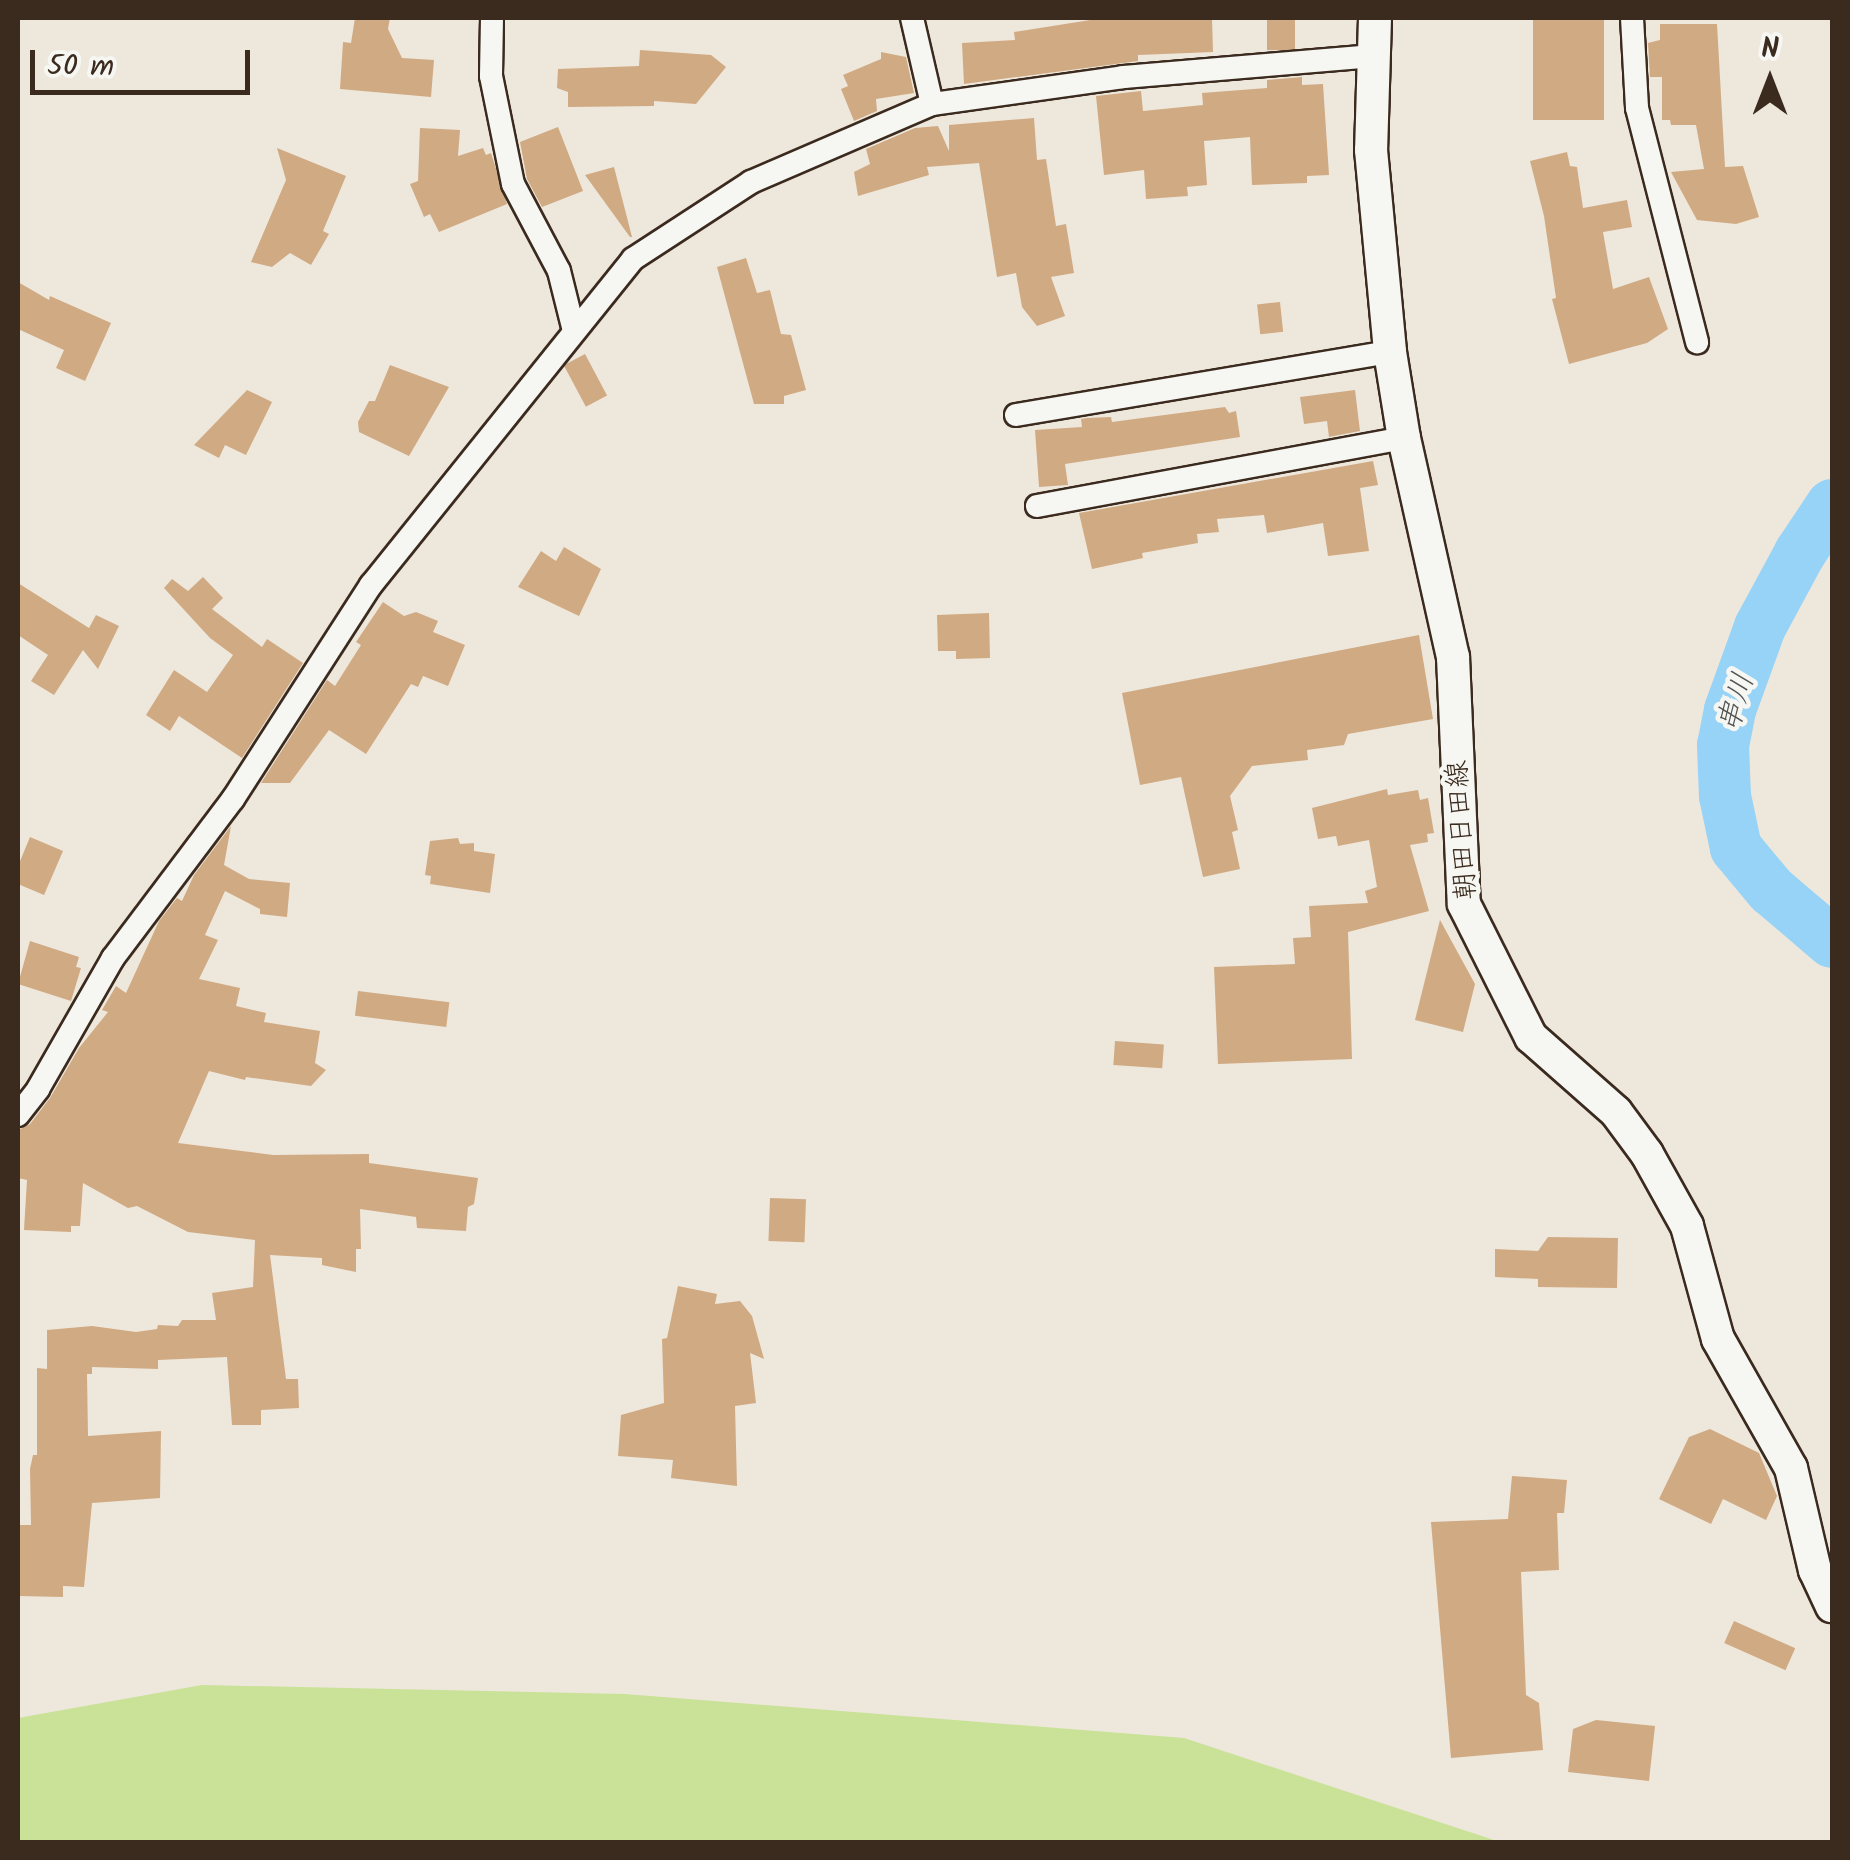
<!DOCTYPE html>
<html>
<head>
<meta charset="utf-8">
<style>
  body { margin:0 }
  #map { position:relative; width:1850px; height:1860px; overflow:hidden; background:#eee7dc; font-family:Kalam,"Klee One",sans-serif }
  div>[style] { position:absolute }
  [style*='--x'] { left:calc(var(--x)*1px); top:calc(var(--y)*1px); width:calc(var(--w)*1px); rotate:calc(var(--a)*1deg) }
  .green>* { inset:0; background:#c9e298 }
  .river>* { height:52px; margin:-26px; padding:0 26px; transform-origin:26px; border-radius:26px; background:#96d3f7 }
  .building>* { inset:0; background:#d0aa82; transform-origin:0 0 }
  .roads { filter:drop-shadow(2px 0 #3b2a1e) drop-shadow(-2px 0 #3b2a1e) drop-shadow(0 2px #3b2a1e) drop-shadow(0 -2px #3b2a1e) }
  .minor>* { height:22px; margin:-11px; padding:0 11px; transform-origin:11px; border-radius:11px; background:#f6f6f2 }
  .secondary>* { height:32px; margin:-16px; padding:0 16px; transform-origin:16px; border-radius:16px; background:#f6f6f2 }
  span { translate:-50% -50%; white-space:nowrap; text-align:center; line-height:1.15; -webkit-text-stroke:9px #f6f6f2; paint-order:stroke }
  .street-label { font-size:28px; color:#3b2a1e }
  .water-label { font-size:30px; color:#525454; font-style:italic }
  .frame { position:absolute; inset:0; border:20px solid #3b2a1e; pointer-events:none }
  .north { position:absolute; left:1720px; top:30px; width:100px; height:100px; -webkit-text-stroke:8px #f6f6f2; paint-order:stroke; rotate:0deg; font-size:28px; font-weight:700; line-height:40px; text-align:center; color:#3b2a1e }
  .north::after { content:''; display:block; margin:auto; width:35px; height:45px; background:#3b2a1e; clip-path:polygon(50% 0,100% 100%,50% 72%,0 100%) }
  .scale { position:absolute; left:30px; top:50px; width:220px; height:45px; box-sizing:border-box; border:5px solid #3b2a1e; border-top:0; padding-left:12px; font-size:30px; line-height:35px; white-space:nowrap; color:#3b2a1e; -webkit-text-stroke:8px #f6f6f2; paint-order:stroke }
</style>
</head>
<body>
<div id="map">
  <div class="green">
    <div style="clip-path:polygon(202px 1685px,625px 1694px,1184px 1738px,1500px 1842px,18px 1842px,18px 1718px)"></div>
  </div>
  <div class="river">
    <div style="--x:1832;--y:505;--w:58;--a:123.7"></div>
    <div style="--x:1800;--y:553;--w:84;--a:118.4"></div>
    <div style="--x:1760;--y:627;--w:88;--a:109.9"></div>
    <div style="--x:1730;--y:710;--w:36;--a:101"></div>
    <div style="--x:1723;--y:745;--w:51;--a:87.8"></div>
    <div style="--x:1725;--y:796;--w:53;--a:78.1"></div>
    <div style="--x:1736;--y:848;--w:55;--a:50.2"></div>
    <div style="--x:1771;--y:890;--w:80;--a:40.4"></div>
  </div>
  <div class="building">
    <div style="clip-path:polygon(355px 18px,390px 18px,388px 29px,402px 58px,434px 60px,431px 97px,340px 89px,343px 42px,351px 43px)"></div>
    <div style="clip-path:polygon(1103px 18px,1212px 18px,1213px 52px,1138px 55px,1138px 61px,964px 84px,962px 43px,1015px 40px,1014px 32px)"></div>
    <div style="left:1267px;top:18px;width:28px;height:32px"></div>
    <div style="left:1533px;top:18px;width:71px;height:102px"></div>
    <div style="clip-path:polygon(1660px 24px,1717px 24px,1725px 167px,1743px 166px,1759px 217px,1736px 224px,1697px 220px,1671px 172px,1704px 169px,1696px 125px,1671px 125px,1670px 120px,1662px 120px,1662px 77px,1650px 77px,1648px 43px,1660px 40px)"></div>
    <div style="clip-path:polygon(640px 50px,711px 55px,726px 67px,696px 104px,654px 101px,654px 106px,568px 107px,568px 92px,557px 88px,558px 69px,639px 66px)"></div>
    <div style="clip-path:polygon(881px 52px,906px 57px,914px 93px,876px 99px,877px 111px,854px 121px,841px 89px,848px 86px,843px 75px,881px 59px)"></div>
    <div style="clip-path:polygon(1302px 77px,1302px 85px,1323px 84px,1329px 175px,1307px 176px,1307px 183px,1252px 185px,1250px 137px,1204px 141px,1207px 185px,1187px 187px,1188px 196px,1146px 199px,1144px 170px,1104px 175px,1096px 96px,1141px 91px,1143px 111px,1203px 105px,1202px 93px,1267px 88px,1267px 80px)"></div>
    <div style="clip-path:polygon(1034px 118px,1037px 160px,1046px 159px,1056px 226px,1066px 224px,1074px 273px,1051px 277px,1065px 316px,1037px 326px,1022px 307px,1016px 273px,997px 277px,979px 163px,927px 167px,929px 175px,858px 196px,854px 172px,870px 164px,866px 149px,915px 128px,938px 126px,949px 151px,949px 125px)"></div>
    <div style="clip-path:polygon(558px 127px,583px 191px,542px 207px,527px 179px,520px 142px)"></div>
    <div style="clip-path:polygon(420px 128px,460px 130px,458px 156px,483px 148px,486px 155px,491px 153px,507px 204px,439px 232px,430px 214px,424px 217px,410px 184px,418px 181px)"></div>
    <div style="clip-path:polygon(277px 148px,346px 176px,323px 231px,329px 234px,311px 265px,290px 253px,272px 267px,251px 262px,286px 180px)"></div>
    <div style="clip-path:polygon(1567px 152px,1570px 166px,1577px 167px,1583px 208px,1627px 200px,1632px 227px,1603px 232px,1613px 289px,1649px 277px,1668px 329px,1647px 343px,1569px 364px,1552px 299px,1556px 298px,1544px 216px,1530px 161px)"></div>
    <div style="clip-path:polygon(614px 167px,632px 237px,630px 237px,585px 175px)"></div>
    <div style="clip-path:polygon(746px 258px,757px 293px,770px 290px,781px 334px,791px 335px,806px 390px,784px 396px,784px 404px,754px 404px,717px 267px)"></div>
    <div style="clip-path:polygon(18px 282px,49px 300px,50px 296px,111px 323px,85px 381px,56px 368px,64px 350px,18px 329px)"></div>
    <div style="left:1280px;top:302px;width:30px;height:23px;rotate:84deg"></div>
    <div style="left:585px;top:354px;width:47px;height:24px;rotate:62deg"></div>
    <div style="clip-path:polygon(390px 365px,449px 387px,409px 456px,359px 432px,358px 422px,369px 401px,375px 401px)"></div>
    <div style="clip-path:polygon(247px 390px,272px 402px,246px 455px,225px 445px,219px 458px,194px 445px)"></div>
    <div style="clip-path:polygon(1355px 390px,1360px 431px,1329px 437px,1327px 421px,1304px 424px,1300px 397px)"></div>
    <div style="clip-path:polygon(1225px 407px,1229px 413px,1236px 411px,1240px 437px,1065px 464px,1068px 485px,1039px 487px,1035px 430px,1082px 427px,1081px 419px,1087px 418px,1111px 417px,1112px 422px)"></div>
    <div style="clip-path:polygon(1373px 461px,1378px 485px,1360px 488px,1369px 551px,1328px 556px,1323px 523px,1267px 533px,1264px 515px,1217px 519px,1219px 532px,1197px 534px,1198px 543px,1142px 553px,1143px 558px,1092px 569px,1079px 513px)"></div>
    <div style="clip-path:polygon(564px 547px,601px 569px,579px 616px,518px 587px,541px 551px,556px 561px)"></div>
    <div style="clip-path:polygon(203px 577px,223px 598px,212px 609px,262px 647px,267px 639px,303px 663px,242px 758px,179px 716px,170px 731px,146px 715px,174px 670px,207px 692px,233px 655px,210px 638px,164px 588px,172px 579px,188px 591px)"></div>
    <div style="clip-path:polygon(18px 583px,89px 628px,96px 615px,119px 626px,98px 669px,83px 650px,54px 695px,31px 681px,48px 655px,18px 635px)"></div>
    <div style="clip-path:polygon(383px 602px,404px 616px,416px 612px,438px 621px,433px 632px,465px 645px,448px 686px,423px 676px,418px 687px,411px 684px,366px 754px,329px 730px,290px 783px,261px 783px,327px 680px,335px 686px,361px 645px,356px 642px)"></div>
    <div style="clip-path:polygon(989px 613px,990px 658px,956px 659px,956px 651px,938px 651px,937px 615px)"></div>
    <div style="clip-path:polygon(1419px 635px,1433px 719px,1348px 734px,1344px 745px,1307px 750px,1308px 760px,1252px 766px,1230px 796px,1238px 830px,1232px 832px,1240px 869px,1203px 877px,1181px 777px,1140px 785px,1122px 693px)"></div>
    <div style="clip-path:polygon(1387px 789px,1388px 795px,1418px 790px,1420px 800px,1428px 798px,1434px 833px,1427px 834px,1428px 842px,1410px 845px,1429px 911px,1348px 932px,1352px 1059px,1218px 1064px,1214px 967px,1295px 964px,1293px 938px,1311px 937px,1309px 906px,1368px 903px,1365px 891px,1377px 887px,1369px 840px,1338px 846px,1336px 836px,1318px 839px,1312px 808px)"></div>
    <div style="clip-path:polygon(231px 826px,224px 865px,249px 879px,290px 883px,287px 917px,260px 914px,260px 909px,225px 891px,205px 935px,218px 940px,199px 979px,240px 988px,236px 1006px,266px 1013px,264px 1022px,320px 1031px,315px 1063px,326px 1070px,311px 1086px,246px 1077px,245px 1080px,209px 1071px,178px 1143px,273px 1155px,369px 1154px,369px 1163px,478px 1178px,474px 1204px,468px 1207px,466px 1231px,417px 1228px,416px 1217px,360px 1209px,361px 1249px,356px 1249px,356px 1272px,322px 1265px,322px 1258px,270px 1255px,286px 1379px,298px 1379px,299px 1408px,261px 1410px,261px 1425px,232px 1425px,227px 1357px,158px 1360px,158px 1369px,92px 1367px,92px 1374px,87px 1374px,88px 1436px,161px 1431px,160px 1498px,92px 1503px,84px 1587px,63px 1586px,63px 1597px,18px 1596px,18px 1525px,31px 1525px,30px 1469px,33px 1455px,37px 1455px,37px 1368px,47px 1369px,47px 1330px,92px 1326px,136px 1332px,157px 1329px,158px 1325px,178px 1326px,182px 1320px,216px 1320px,212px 1293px,253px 1287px,255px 1240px,188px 1232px,137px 1206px,128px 1208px,83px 1183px,80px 1226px,71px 1226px,71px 1232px,24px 1230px,27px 1180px,18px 1178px,18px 1130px,30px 1124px,50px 1098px,79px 1048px,108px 1012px,102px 1010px,116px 986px,126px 993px,159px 921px,177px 898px,182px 901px,194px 875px)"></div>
    <div style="clip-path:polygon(30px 837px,63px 851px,44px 895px,18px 884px,18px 866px)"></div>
    <div style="clip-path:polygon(458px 838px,460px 844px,474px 843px,474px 851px,495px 854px,490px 893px,430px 884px,431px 876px,425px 875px,430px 841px)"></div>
    <div style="clip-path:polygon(1440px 920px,1475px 984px,1463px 1032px,1415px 1020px)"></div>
    <div style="clip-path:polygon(30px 941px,79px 957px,76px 967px,81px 968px,71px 1001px,18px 984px)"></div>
    <div style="left:358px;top:991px;width:92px;height:25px;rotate:7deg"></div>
    <div style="left:1115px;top:1041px;width:49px;height:24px;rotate:4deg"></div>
    <div style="left:770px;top:1198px;width:36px;height:43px;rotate:2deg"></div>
    <div style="clip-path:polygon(1548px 1237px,1618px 1238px,1617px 1288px,1538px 1287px,1538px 1279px,1495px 1277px,1495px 1249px,1538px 1251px)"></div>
    <div style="clip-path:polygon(678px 1286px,717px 1294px,715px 1304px,740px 1301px,752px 1316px,764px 1359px,750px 1353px,756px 1403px,735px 1406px,737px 1486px,671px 1478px,673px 1460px,618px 1456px,621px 1415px,664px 1403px,662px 1339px,667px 1338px)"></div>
    <div style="clip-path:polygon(1710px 1429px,1759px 1453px,1777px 1496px,1766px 1520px,1723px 1499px,1711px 1524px,1659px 1499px,1689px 1437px)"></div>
    <div style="clip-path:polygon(1512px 1476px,1567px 1480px,1564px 1513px,1557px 1513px,1559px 1570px,1521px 1572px,1526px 1695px,1539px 1703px,1543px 1750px,1451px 1758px,1431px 1522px,1508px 1519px)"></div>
    <div style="left:1734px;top:1621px;width:67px;height:24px;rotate:24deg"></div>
    <div style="clip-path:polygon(1596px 1720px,1655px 1726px,1649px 1781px,1568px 1772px,1573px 1729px)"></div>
  </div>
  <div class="roads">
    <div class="minor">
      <div style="--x:492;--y:18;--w:58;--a:91"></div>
      <div style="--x:491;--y:76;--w:110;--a:78.5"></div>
      <div style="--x:513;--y:184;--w:98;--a:62.1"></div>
      <div style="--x:559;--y:271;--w:62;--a:76"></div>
      <div style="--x:912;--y:18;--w:88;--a:76.9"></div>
      <div style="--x:1632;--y:18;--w:90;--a:86.8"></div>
      <div style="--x:1637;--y:108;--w:242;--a:75.6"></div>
      <div style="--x:1016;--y:415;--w:379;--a:-9.6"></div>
      <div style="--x:1037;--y:506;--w:373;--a:-10.5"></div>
      <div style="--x:18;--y:1115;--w:33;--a:-52"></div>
      <div style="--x:38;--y:1089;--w:151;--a:-60.2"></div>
      <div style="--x:113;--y:958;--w:199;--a:-53"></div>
      <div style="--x:233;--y:799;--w:255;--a:-57.2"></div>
      <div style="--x:371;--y:585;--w:418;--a:-51.2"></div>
      <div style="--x:633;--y:259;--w:141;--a:-33.1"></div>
      <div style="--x:751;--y:182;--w:197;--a:-23.3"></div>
      <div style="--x:932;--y:104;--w:193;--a:-8"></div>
      <div style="--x:1123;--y:77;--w:249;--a:-4.8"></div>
    </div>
    <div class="secondary">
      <div style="--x:1375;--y:18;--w:132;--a:91.7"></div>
      <div style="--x:1371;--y:150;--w:203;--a:84.6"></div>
      <div style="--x:1390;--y:352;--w:87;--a:80.8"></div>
      <div style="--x:1404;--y:438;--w:224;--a:77.4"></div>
      <div style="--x:1453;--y:657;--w:247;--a:87.5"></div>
      <div style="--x:1464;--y:904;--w:149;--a:63.3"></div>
      <div style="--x:1531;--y:1037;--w:113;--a:41.4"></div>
      <div style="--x:1616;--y:1112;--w:52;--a:53.6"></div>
      <div style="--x:1647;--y:1154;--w:82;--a:60.9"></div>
      <div style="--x:1687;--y:1226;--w:117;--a:74.7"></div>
      <div style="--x:1718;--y:1339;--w:148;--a:60.5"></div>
      <div style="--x:1791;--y:1468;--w:105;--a:76.8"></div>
      <div style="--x:1815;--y:1570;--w:40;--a:65"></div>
    </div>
  </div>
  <div class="street-label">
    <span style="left:1463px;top:830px;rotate:-94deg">朝田日田線</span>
  </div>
  <div class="water-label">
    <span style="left:1737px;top:703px;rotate:-73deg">串川</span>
  </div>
  <div class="frame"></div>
  <div class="north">N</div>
  <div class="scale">50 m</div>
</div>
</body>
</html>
